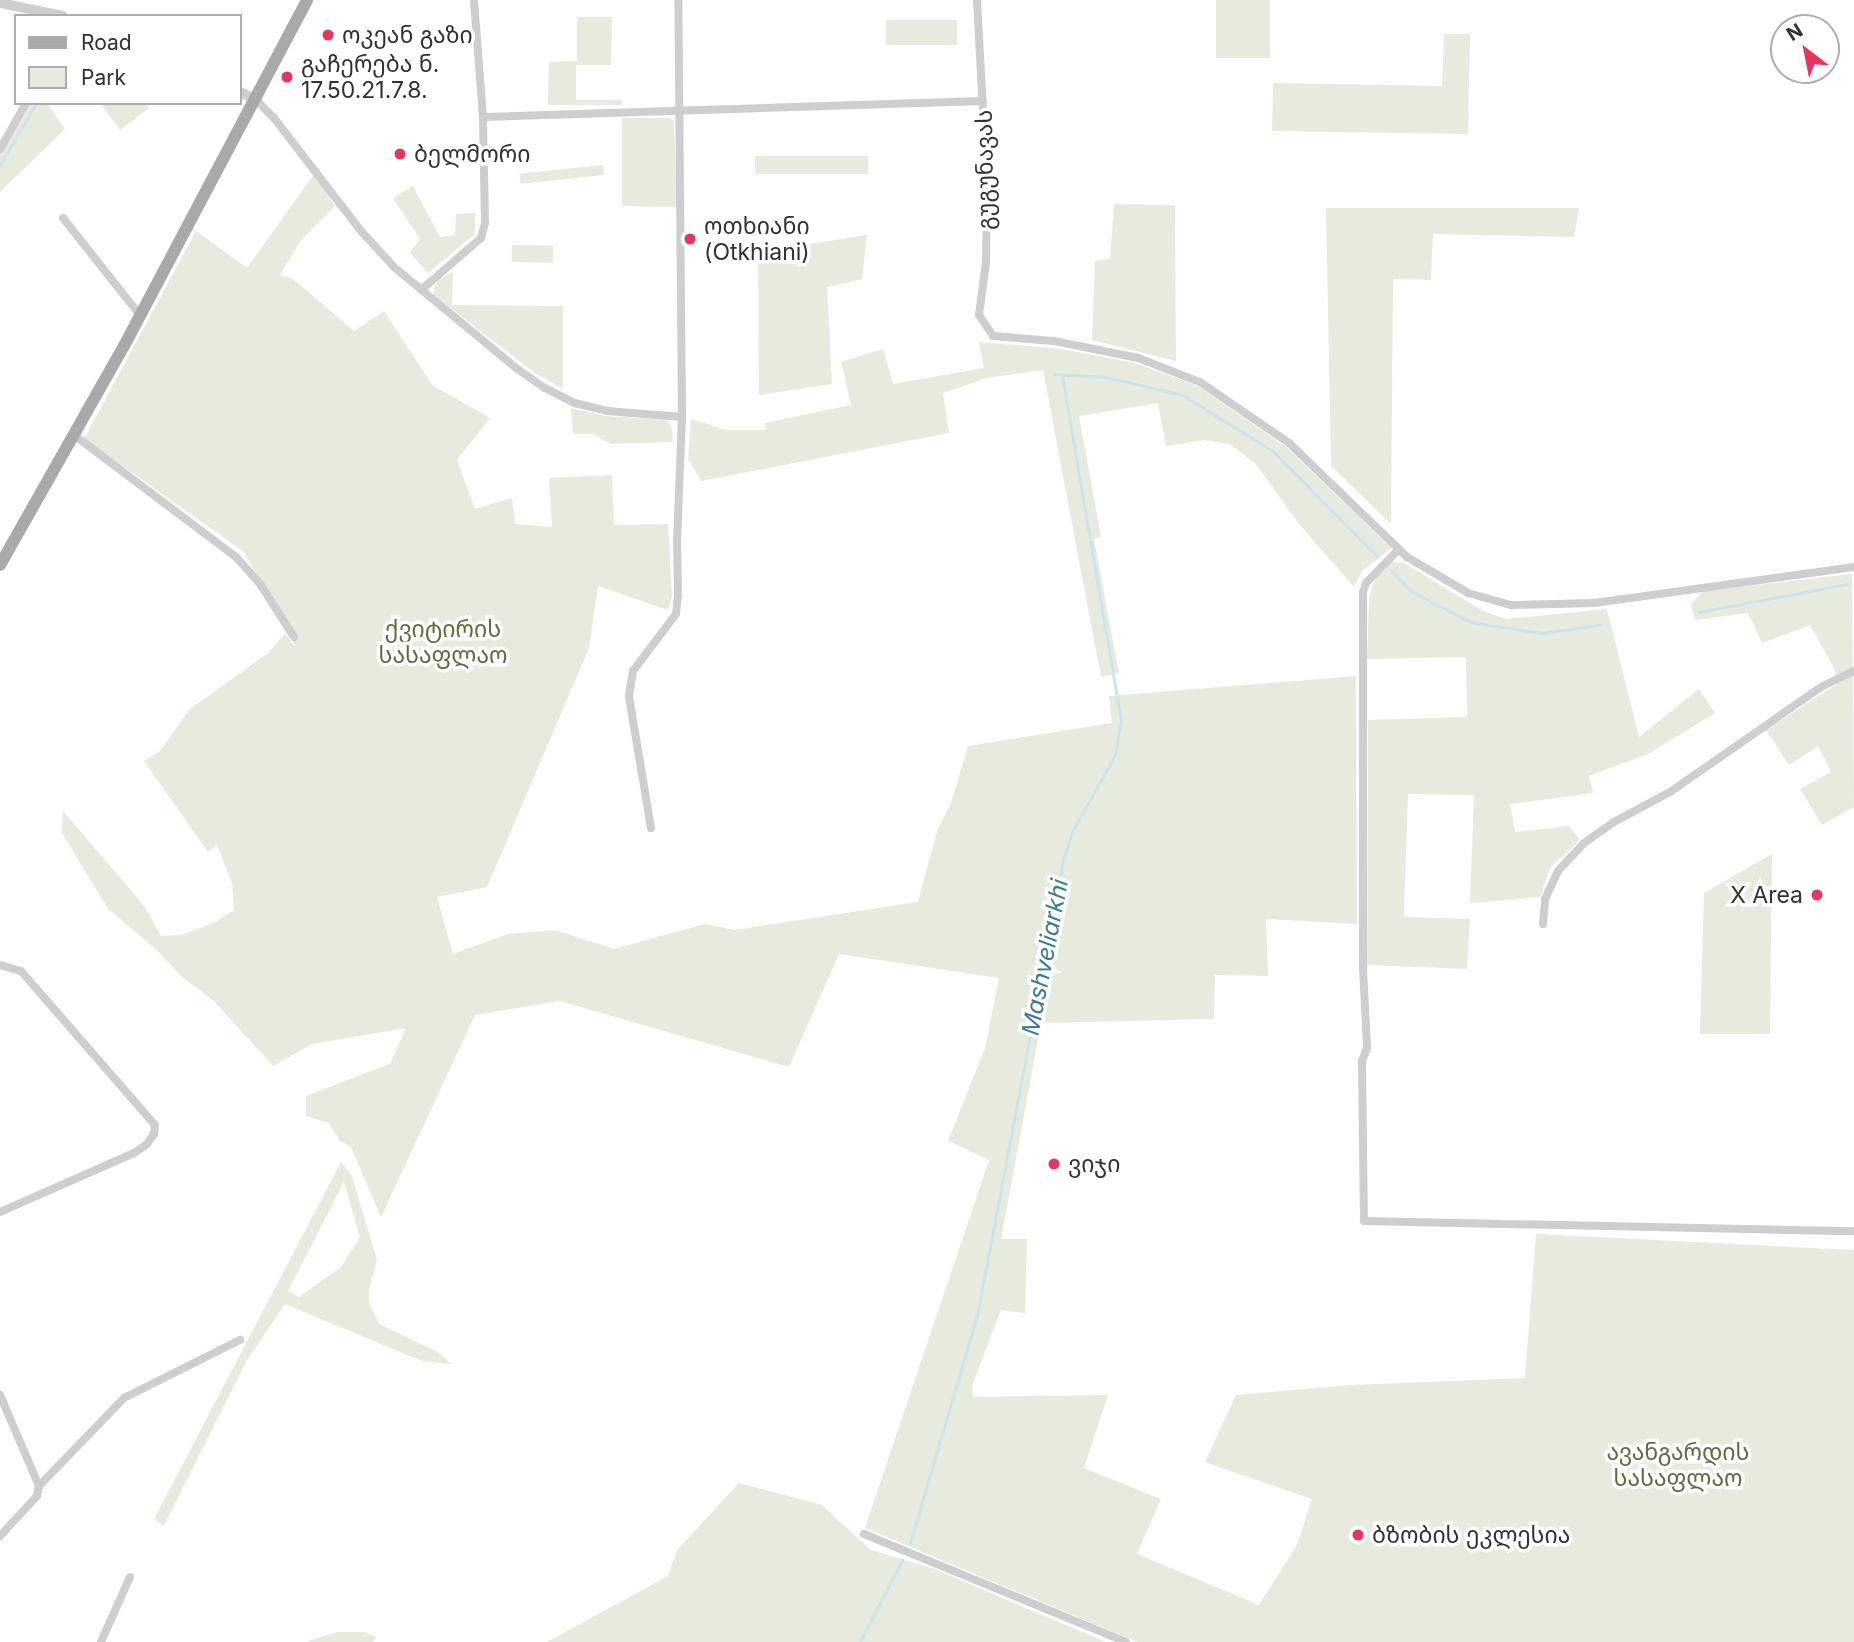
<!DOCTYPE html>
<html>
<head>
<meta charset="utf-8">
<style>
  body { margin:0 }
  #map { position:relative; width:1854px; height:1642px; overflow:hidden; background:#fff; font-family:Inter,"Noto Sans Georgian",sans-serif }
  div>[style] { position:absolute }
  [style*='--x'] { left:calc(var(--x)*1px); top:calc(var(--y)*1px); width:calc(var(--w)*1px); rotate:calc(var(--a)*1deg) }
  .green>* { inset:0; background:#e6ebdd; transform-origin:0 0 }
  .stream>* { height:2.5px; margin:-1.25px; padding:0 1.25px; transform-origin:1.25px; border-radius:1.25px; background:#cce5ed }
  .minor>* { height:8px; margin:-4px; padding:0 4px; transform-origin:4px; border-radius:4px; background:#cecece }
  .tertiary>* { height:10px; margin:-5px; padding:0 5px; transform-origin:5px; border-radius:5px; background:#cecece }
  .primary>* { height:12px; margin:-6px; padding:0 6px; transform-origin:6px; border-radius:6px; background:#a9a9a9 }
  .dots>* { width:19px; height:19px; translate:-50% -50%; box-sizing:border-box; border:4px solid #fff; border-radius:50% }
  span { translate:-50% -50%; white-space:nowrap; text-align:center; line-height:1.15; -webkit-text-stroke:7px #fff; paint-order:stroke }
  .poi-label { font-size:23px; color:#313131 }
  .left { translate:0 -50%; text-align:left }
  .right { translate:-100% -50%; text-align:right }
  .street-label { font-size:23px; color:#313131 }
  .park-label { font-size:23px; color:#5c6d3e }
  .water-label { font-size:24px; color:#3c7b8d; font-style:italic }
  .legend { position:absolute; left:14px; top:14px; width:228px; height:91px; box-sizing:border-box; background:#fff; border:2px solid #adadad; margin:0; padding:9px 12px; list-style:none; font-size:21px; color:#313131 }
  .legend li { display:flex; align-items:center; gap:14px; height:35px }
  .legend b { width:35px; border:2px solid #adadad }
  .north { position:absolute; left:1770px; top:14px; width:70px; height:70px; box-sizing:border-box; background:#fff; border:2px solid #adadad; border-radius:50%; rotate:328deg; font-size:19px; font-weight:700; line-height:28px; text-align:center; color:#313131 }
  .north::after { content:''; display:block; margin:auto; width:24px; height:32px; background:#e5365f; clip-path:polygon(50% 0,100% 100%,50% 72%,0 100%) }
</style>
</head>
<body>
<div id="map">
  <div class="green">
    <div style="left:1216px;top:0;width:54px;height:58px"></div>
    <div style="clip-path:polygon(577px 17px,612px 17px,611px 65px,576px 65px,576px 100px,622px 100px,622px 105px,548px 105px,549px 62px,577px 61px)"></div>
    <div style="left:886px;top:20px;width:71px;height:25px"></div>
    <div style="clip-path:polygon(1444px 34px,1470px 34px,1468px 134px,1272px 131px,1273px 83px,1442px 86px)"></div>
    <div style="clip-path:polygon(29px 103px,47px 103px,65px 129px,0 192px,0 150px)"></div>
    <div style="clip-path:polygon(100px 103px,146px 103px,149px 108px,120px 130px)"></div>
    <div style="clip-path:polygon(622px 118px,670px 118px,674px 121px,677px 207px,622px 206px)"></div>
    <div style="left:868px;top:156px;width:18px;height:113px;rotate:90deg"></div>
    <div style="left:603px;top:165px;width:10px;height:84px;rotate:84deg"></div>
    <div style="clip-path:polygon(315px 173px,335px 206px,301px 240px,280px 275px,293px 279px,354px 331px,384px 311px,432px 385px,490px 418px,457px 460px,475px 509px,512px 498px,515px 524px,552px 527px,549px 478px,612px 475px,614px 525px,668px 524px,672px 596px,668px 610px,598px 586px,589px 648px,487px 887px,437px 897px,453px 954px,508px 934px,555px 930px,614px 949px,705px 924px,735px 930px,918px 902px,937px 831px,951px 803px,968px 746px,1112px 723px,1109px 696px,1356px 676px,1357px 924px,1266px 919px,1268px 976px,1215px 975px,1214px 1019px,1041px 1023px,1001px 1239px,1027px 1239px,1025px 1313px,1001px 1310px,972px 1386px,973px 1397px,1108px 1395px,1084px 1468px,1161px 1499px,1137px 1554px,1259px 1605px,1297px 1545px,1312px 1499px,1205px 1462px,1236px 1395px,1352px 1385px,1525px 1378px,1536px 1234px,1854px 1250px,1854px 1642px,1137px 1642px,865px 1528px,989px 1160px,948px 1141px,985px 1048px,999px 978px,839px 954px,789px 1067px,560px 1001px,475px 1015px,381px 1217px,351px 1147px,340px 1141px,329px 1123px,306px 1116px,306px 1096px,390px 1064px,406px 1028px,312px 1044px,273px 1066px,214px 1001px,183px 978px,157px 950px,108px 909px,62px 833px,63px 811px,145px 907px,161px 936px,182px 935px,215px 922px,234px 910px,232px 883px,217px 845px,208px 852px,144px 761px,160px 751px,189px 710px,268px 653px,285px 634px,295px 646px,281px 615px,243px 551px,84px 439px,196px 231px,247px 268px)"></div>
    <div style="clip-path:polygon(413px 186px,440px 237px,455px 235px,456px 214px,475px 213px,475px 234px,428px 273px,410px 253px,420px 239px,393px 198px)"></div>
    <div style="clip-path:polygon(1114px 204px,1175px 205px,1176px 361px,1092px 340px,1095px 261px,1110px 259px)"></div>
    <div style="clip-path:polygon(1326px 208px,1579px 208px,1574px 237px,1433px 234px,1431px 280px,1393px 279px,1391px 524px,1331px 466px)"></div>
    <div style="clip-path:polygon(867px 235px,862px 279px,827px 287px,832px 384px,759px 395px,758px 252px)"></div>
    <div style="left:512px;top:245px;width:41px;height:17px;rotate:1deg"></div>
    <div style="clip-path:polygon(453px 272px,452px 305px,563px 306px,563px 389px,535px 373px,436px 297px,433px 292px,438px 280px)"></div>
    <div style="clip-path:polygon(979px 342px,1062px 349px,1135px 363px,1198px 386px,1286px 447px,1392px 548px,1363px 570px,1354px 587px,1299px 524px,1256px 464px,1230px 444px,1204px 440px,1166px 446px,1158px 403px,1079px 416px,1101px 537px,1094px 539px,1119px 673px,1101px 677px,1043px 370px,987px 378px,943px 393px,949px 433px,701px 481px,688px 459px,691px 419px,727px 430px,766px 430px,765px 423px,851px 405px,841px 362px,883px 349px,893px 384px,984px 368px)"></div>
    <div style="clip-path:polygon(571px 408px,605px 416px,667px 420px,672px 428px,673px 442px,611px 444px,593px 434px,573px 434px)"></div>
    <div style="clip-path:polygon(1392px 562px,1404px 563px,1483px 611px,1506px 619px,1607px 609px,1639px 737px,1699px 689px,1715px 713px,1648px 754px,1589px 776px,1593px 793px,1510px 804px,1515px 832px,1569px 826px,1580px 840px,1550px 868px,1540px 897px,1470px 903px,1474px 795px,1408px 794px,1404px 917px,1470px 919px,1467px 969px,1367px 965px,1368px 720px,1467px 717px,1466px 657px,1367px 659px,1369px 597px,1377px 575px)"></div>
    <div style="clip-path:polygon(1852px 574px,1854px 807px,1822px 825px,1800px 789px,1831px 772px,1818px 746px,1789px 765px,1766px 730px,1837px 684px,1835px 670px,1810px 625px,1762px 643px,1748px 613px,1695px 620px,1691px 604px,1704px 591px)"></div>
    <div style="clip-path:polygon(1772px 854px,1770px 1034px,1700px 1034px,1704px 893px)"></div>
    <div style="clip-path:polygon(evenodd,341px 1162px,352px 1176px,377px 1260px,369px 1290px,369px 1302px,379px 1324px,438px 1352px,451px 1364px,422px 1361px,285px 1304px,247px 1360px,164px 1526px,154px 1519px,341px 1162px,344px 1182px,360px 1237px,341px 1267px,299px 1297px,288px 1291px,344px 1182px)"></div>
    <div style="clip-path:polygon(739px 1483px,822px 1505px,871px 1550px,932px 1568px,1106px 1642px,547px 1642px,668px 1576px,677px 1550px)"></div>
    <div style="clip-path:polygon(337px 1632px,364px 1632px,376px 1637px,373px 1642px,305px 1642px)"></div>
  </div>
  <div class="stream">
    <div style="--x:0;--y:165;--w:72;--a:-59.9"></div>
    <div style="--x:1054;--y:374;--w:52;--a:3.3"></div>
    <div style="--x:1106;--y:377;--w:79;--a:13.2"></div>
    <div style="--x:1183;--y:395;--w:106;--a:31.9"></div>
    <div style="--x:1273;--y:451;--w:148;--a:45.3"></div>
    <div style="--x:1391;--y:570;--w:29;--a:46"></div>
    <div style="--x:1411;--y:591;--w:68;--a:27.3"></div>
    <div style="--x:1471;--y:622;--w:72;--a:8.8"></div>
    <div style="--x:1542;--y:633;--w:59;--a:-7.9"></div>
    <div style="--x:1699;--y:612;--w:151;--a:-10.7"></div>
    <div style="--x:910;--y:1543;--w:237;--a:-73.6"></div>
    <div style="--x:977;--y:1316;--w:464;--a:-79.3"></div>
    <div style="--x:1063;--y:860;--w:29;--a:-72"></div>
    <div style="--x:1072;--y:832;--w:88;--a:-60.8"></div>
    <div style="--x:1115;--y:755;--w:35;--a:-80"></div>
    <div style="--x:1121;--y:721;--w:351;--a:-99.7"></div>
    <div style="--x:860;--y:1642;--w:92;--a:-62.9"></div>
  </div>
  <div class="minor">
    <div style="--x:977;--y:0;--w:184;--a:86.9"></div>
    <div style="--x:987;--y:184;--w:78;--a:90.7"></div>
    <div style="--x:986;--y:262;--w:53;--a:97.5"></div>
    <div style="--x:979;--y:315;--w:25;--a:56"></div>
    <div style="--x:993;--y:336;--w:61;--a:4.7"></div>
    <div style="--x:1054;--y:341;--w:86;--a:11.4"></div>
    <div style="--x:1138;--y:358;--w:66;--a:21.2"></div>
    <div style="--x:1200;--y:382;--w:108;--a:34.4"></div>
    <div style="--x:1289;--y:443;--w:164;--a:44"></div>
    <div style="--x:1407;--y:557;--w:71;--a:30.5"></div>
    <div style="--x:1468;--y:593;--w:45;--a:15.6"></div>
    <div style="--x:1511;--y:605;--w:83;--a:-1.4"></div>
    <div style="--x:1594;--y:603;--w:262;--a:-7.9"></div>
    <div style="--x:255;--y:99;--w:27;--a:45"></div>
    <div style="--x:274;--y:118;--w:143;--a:52.4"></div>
    <div style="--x:361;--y:231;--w:49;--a:47.5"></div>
    <div style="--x:394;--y:267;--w:158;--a:39.6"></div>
    <div style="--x:516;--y:368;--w:35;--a:35"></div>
    <div style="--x:545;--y:388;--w:34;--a:27"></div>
    <div style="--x:575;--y:403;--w:33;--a:14"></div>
    <div style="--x:607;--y:411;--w:75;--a:4.6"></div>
    <div style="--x:483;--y:117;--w:500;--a:-1.83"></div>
    <div style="--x:0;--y:149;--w:53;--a:-60.5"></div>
    <div style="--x:63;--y:218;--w:124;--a:51.6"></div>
    <div style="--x:421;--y:290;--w:79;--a:-40.9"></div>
    <div style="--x:481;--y:238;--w:16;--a:-75"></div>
    <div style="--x:485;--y:223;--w:106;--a:-91.1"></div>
    <div style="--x:483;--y:117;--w:117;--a:-94.4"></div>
    <div style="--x:74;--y:435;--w:203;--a:37"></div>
    <div style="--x:236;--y:557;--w:36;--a:48"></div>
    <div style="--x:260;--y:584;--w:63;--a:57.3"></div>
    <div style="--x:1398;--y:550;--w:46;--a:134.1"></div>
    <div style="--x:1366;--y:583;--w:9;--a:108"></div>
    <div style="--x:1363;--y:592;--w:376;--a:90"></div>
    <div style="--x:1363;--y:968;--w:80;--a:87.1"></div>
    <div style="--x:1367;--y:1048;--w:14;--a:111"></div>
    <div style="--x:1362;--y:1061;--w:160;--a:89.3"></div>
    <div style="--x:1364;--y:1221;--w:490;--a:1.2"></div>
    <div style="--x:651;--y:828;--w:134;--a:-99.5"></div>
    <div style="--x:629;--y:696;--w:25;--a:-81"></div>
    <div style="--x:633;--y:671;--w:71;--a:-53"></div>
    <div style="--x:676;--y:614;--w:20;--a:-84"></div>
    <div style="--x:678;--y:594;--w:52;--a:-91.1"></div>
    <div style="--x:677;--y:542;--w:125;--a:-87.7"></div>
    <div style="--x:682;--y:417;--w:417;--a:-90.5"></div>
    <div style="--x:1543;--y:924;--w:25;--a:-85"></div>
    <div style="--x:1545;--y:899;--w:31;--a:-65"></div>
    <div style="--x:1558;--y:871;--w:38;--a:-47"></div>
    <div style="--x:1584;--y:843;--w:37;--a:-35"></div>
    <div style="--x:1614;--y:822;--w:64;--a:-28.2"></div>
    <div style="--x:1670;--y:792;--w:184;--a:-34.8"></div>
    <div style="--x:1821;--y:687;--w:37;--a:-26"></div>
    <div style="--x:0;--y:965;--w:22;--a:16"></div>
    <div style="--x:21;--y:971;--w:204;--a:49"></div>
    <div style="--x:155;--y:1125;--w:9;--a:96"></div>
    <div style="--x:154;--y:1134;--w:12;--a:125"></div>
    <div style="--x:147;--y:1144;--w:16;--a:145"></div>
    <div style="--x:134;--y:1153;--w:146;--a:156.2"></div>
    <div style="--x:0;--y:1395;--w:99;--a:66.8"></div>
    <div style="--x:864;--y:1534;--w:283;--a:22.4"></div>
    <div style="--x:0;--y:1536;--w:54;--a:-47.2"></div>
    <div style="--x:37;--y:1496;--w:10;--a:-79"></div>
    <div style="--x:39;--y:1486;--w:122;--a:-46"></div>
    <div style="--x:124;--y:1398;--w:130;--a:-26.6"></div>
    <div style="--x:101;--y:1642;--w:71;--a:-66"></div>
  </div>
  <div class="tertiary">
    <div style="--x:0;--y:3;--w:64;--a:11.7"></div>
    <div style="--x:240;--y:92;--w:17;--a:25"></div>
  </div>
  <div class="primary">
    <div style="--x:0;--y:565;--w:252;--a:-60.5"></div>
    <div style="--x:124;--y:346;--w:391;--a:-62.1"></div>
  </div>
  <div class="dots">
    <div style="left:328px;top:35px;background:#e5365f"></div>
    <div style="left:287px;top:77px;background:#e5365f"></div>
    <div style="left:400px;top:154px;background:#e5365f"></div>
    <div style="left:690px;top:239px;background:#e5365f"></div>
    <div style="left:1817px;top:895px;background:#e5365f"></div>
    <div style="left:1054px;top:1164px;background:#e5365f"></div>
    <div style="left:1358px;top:1535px;background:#e5365f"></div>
  </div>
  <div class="poi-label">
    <span class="left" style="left:342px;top:35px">ოკეან გაზი</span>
    <span class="left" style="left:301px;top:77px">გაჩერება ნ.<br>17.50.21.7.8.</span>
    <span class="left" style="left:414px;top:154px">ბელმორი</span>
    <span class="left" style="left:704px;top:239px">ოთხიანი<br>(Otkhiani)</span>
    <span class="right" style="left:1803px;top:895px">X Area</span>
    <span class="left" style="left:1068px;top:1164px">ვიჯი</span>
    <span class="left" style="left:1372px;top:1535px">ბზობის ეკლესია</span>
  </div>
  <div class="street-label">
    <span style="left:985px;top:170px;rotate:-91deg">გუგუნავას</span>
  </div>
  <div class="park-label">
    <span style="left:443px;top:642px">ქვიტირის<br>სასაფლაო</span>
    <span style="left:1678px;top:1465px">ავანგარდის<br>სასაფლაო</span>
  </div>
  <div class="water-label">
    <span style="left:1045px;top:957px;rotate:-79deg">Mashveliarkhi</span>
  </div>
  <ul class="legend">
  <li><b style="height:9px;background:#a9a9a9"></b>Road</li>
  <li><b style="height:19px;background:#e6ebdd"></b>Park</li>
  </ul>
  <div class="north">N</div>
</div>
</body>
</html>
